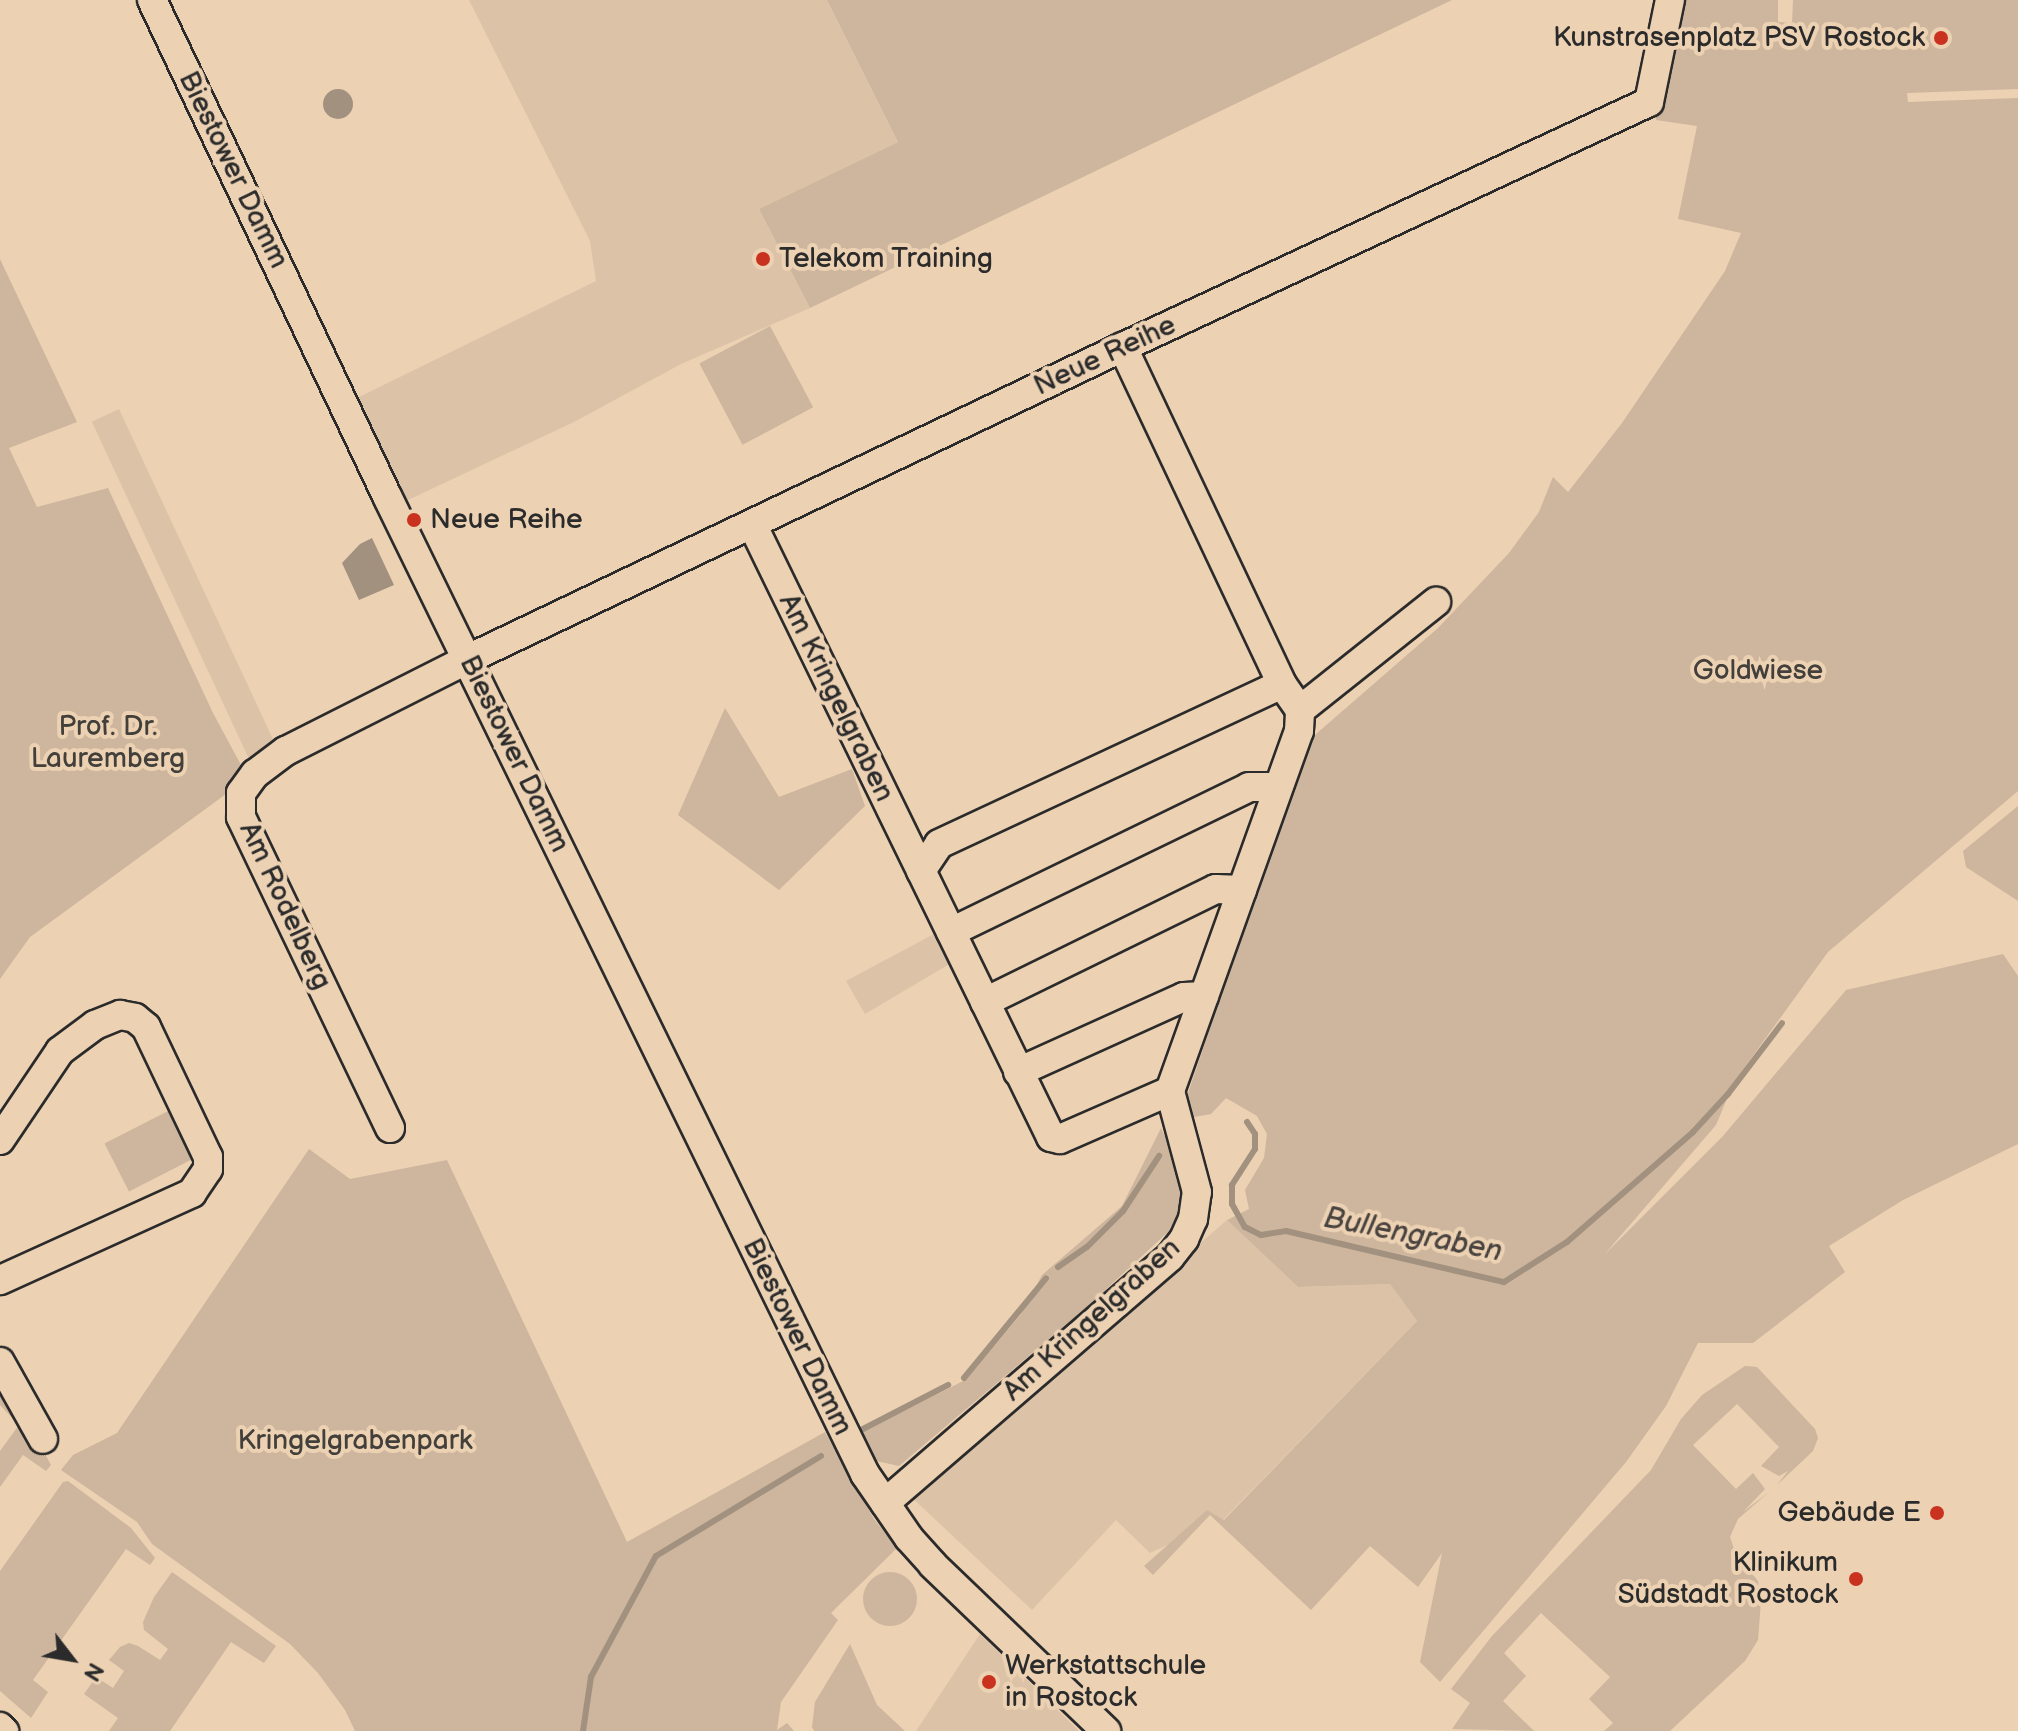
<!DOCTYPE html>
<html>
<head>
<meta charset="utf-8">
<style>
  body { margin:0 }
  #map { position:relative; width:2018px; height:1731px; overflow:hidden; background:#ecd1b3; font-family:"Balsamiq Sans",sans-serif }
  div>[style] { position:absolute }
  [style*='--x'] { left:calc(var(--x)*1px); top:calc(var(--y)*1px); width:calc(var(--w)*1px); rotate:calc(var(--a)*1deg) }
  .built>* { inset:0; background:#dcc3a8; transform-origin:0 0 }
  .green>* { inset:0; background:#cdb69d; transform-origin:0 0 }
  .round { border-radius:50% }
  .water>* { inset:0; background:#a2917f }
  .stream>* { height:6px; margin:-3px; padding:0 3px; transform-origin:3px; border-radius:3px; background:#a2917f }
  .roads { filter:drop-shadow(2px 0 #2b2b2b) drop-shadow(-2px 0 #2b2b2b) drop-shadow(0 2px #2b2b2b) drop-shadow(0 -2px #2b2b2b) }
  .minor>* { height:28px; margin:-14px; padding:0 14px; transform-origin:14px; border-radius:14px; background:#ecd1b3 }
  .dots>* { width:22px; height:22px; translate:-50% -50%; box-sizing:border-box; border:4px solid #ecd1b3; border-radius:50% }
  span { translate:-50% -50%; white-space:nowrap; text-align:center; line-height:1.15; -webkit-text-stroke:8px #ecd1b3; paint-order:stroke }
  .poi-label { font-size:28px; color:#2b2b2b }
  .right { translate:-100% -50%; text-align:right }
  .left { translate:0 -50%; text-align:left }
  .street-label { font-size:28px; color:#2b2b2b }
  .park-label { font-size:28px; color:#43403c }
  .water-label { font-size:30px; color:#494440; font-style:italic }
  .north { position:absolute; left:32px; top:1619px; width:80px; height:80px; -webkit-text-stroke:6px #ecd1b3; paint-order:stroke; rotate:121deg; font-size:22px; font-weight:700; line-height:32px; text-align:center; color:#2b2b2b }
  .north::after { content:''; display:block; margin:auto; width:28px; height:36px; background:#2b2b2b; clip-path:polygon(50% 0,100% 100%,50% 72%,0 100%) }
</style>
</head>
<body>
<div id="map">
  <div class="built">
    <div style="clip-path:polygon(469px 0,827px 0,898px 142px,759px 209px,810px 308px,681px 364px,574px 422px,406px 501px,357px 398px,596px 281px,590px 241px)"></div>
    <div style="left:119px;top:409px;width:374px;height:30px;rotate:65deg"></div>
    <div style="clip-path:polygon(949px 926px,963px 956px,865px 1014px,846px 981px)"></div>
    <div style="clip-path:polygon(1227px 1220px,1298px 1287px,1390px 1284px,1417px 1321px,1223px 1520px,1207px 1510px,1174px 1542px,1150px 1553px,1116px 1520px,1032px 1610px,909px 1495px)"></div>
    <div style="clip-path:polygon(980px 1634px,1079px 1731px,916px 1731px)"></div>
  </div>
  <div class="green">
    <div style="clip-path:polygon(827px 0,1452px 0,810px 308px,759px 209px,898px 142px)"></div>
    <div style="clip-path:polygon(1677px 0,1778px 0,1778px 22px,1792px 23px,1793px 0,2018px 0,2018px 89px,1907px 93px,1908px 102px,2018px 98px,2018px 791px,1828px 952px,1723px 1097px,1726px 1101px,1716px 1125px,1604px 1255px,1723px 1136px,1846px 990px,2003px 954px,2018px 976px,2018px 1144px,1903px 1200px,1829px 1246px,1845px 1272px,1753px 1343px,1698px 1343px,1666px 1406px,1626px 1462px,1440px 1682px,1420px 1662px,1442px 1553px,1418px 1587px,1370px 1546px,1311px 1610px,1210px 1515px,1153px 1575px,1144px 1566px,1207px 1510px,1224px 1520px,1417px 1321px,1390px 1284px,1298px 1287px,1227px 1220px,1249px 1209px,1245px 1190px,1264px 1158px,1267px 1134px,1257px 1116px,1226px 1098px,1211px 1114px,1188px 1118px,1183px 1097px,1188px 1093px,1308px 741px,1438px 628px,1509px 553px,1539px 512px,1553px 477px,1568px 492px,1622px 423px,1725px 271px,1741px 233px,1678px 219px,1697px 126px,1656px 120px)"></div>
    <div style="clip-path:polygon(0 259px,77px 422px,9px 448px,37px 507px,108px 488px,213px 713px,248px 778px,30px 937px,0 979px)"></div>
    <div style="left:770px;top:326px;width:92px;height:80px;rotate:62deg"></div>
    <div style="clip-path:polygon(725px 708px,779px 797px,852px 769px,865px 806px,779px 890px,678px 815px)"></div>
    <div style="clip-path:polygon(2018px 806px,2018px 901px,1966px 867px,1963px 851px)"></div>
    <div style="left:174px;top:1108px;width:54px;height:78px;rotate:63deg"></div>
    <div style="clip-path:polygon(1161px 1128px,1184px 1177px,1180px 1210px,1168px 1232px,1089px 1305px,899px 1466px,876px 1461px,861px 1433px,967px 1379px,1021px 1314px,1042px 1275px,1122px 1206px)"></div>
    <div style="clip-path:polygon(309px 1149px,350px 1179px,447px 1160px,627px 1542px,825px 1432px,874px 1519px,897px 1548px,831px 1613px,838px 1620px,781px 1702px,777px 1730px,787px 1723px,794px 1731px,355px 1731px,345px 1710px,318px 1673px,290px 1644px,152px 1544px,137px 1522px,61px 1470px,73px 1455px,117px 1433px)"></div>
    <div style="clip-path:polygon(1745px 1366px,1757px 1367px,1815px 1429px,1818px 1438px,1813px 1451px,1777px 1485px,1788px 1471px,1779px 1476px,1761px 1466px,1779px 1447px,1737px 1404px,1693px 1445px,1736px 1489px,1753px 1473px,1765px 1489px,1743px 1512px,1769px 1492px,1738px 1519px,1730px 1537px,1735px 1552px,1758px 1581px,1761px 1601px,1758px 1640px,1745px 1661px,1670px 1731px,1604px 1731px,1613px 1723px,1589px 1699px,1610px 1677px,1541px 1613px,1504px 1653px,1526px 1676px,1503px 1701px,1534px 1731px,1452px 1729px,1470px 1703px,1451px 1689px,1492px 1636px,1651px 1470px,1681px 1419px,1702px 1395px)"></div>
    <div style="clip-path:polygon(0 1372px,51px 1465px,46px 1471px,23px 1455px,0 1487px,0 1451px,19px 1425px,0 1405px)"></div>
    <div style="clip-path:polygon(68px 1481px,131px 1528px,155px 1558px,150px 1565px,126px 1549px,33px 1680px,48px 1692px,31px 1718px,0 1691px,0 1571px,63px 1482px)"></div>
    <div class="round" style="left:863px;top:1572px;width:54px;height:54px"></div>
    <div style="clip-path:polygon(172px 1572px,276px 1646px,264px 1663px,231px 1642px,170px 1731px,109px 1731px,118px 1718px,84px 1694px,96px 1677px,113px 1688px,124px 1671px,109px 1660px,120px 1647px,129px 1643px,138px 1646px,160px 1660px,168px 1649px,144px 1630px,143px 1622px,154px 1597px)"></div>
    <div style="clip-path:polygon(850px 1644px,877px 1705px,905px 1731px,814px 1731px,812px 1727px,815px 1702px)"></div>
  </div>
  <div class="water">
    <div class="round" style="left:323px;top:89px;width:30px;height:30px"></div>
    <div style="clip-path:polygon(372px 538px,394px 585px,359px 600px,342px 563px,360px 544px)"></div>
  </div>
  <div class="stream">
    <div style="--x:1247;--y:1122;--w:14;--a:56"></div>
    <div style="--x:1255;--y:1134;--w:15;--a:90"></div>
    <div style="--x:1255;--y:1149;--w:43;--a:122.6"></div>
    <div style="--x:1232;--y:1185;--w:19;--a:90"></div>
    <div style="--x:1232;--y:1204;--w:26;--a:61"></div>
    <div style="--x:1245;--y:1227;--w:18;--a:27"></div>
    <div style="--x:1261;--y:1235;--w:25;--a:-9"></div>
    <div style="--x:1286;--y:1231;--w:224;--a:13.2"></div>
    <div style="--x:1504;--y:1282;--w:75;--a:-32.4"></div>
    <div style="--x:1567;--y:1242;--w:167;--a:-41.1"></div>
    <div style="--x:1693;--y:1132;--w:52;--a:-47.4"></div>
    <div style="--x:1728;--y:1094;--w:89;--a:-52.7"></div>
    <div style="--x:1058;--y:1267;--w:35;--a:-35"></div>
    <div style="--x:1087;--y:1247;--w:51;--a:-45"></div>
    <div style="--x:1123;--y:1211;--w:66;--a:-56.8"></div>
    <div style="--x:964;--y:1378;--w:129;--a:-50.6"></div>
    <div style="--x:863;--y:1429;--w:96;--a:-27.4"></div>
    <div style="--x:583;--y:1731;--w:55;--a:-81.6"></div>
    <div style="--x:591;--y:1677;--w:137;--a:-61.8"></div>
    <div style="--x:656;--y:1556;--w:193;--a:-31.2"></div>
  </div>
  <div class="roads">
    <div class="minor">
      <div style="--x:152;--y:0;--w:549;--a:64.65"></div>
      <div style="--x:387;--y:496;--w:1089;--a:63.95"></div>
      <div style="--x:865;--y:1474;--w:78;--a:55.5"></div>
      <div style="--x:909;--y:1538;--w:36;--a:48"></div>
      <div style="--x:933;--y:1565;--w:240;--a:43.8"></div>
      <div style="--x:752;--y:524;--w:682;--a:64"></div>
      <div style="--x:1051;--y:1137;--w:9;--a:13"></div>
      <div style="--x:1060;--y:1139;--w:120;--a:-23.6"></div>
      <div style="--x:1300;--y:710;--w:174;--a:-38.5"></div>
      <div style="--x:921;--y:871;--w:32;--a:-56"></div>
      <div style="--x:939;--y:844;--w:378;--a:-25"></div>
      <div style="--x:951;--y:932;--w:331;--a:-25.9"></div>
      <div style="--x:1249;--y:787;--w:29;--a:0"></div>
      <div style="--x:985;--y:1002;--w:257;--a:-26.1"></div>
      <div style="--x:1216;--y:889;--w:26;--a:2"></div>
      <div style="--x:1018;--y:1072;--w:182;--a:-24.3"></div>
      <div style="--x:1184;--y:997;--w:20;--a:-3"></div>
      <div style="--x:390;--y:1128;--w:345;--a:-115.6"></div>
      <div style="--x:241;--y:817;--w:24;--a:-90"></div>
      <div style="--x:241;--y:793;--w:24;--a:-54"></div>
      <div style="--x:255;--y:774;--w:39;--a:-37"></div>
      <div style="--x:286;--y:751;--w:204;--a:-26.8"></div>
      <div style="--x:468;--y:659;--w:726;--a:-25.47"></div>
      <div style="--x:1123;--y:347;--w:580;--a:-24.98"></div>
      <div style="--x:1649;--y:102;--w:104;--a:-78.4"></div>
      <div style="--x:0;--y:1140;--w:107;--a:-56"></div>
      <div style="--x:60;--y:1051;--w:44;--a:-36.6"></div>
      <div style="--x:95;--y:1025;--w:27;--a:-22"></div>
      <div style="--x:120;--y:1015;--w:15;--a:11"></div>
      <div style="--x:135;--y:1018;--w:14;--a:39"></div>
      <div style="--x:146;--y:1027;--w:144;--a:64.5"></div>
      <div style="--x:208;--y:1157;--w:12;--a:90"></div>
      <div style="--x:208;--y:1169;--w:29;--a:124"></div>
      <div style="--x:192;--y:1193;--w:211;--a:155.6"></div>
      <div style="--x:0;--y:1362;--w:88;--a:60.8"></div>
      <div style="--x:885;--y:1503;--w:376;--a:-40.8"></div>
      <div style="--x:1170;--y:1257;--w:23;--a:-52"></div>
      <div style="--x:1184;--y:1239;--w:22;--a:-66"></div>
      <div style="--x:1193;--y:1219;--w:27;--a:-82"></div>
      <div style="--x:1197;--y:1192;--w:105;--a:-105"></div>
      <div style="--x:1170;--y:1091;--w:382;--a:-70.3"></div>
      <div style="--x:1299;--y:731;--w:21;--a:-87"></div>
      <div style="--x:1300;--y:710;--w:32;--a:-125"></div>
      <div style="--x:1282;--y:684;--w:373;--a:-115.3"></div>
      <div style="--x:0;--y:1727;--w:6;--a:45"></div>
    </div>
  </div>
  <div class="dots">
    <div style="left:1941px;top:38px;background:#c8321e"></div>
    <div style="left:763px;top:259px;background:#c8321e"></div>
    <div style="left:414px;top:520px;background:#c8321e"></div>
    <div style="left:1937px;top:1513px;background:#c8321e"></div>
    <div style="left:1856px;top:1579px;background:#c8321e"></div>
    <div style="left:989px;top:1682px;background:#c8321e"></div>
  </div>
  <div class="poi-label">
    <span class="right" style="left:1925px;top:38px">Kunstrasenplatz PSV Rostock</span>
    <span class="left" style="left:779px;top:259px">Telekom Training</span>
    <span class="left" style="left:430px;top:520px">Neue Reihe</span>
    <span class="right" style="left:1921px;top:1513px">Gebäude E</span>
    <span class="right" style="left:1838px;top:1579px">Klinikum<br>Südstadt Rostock</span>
    <span class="left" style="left:1005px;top:1682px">Werkstattschule<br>in Rostock</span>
  </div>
  <div class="street-label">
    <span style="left:233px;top:170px;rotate:64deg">Biestower Damm</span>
    <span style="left:1105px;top:356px;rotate:-25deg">Neue Reihe</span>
    <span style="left:836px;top:698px;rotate:64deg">Am Kringelgraben</span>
    <span style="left:514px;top:754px;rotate:64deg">Biestower Damm</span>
    <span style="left:285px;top:906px;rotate:65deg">Am Rodelberg</span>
    <span style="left:1092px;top:1320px;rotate:-42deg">Am Kringelgraben</span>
    <span style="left:797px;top:1337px;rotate:64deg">Biestower Damm</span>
  </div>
  <div class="park-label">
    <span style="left:1758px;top:671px">Goldwiese</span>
    <span style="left:108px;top:743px">Prof. Dr.<br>Lauremberg</span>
    <span style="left:355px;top:1441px">Kringelgrabenpark</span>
  </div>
  <div class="water-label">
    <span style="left:1413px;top:1235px;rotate:11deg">Bullengraben</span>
  </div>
  <div class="north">N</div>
</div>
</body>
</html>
